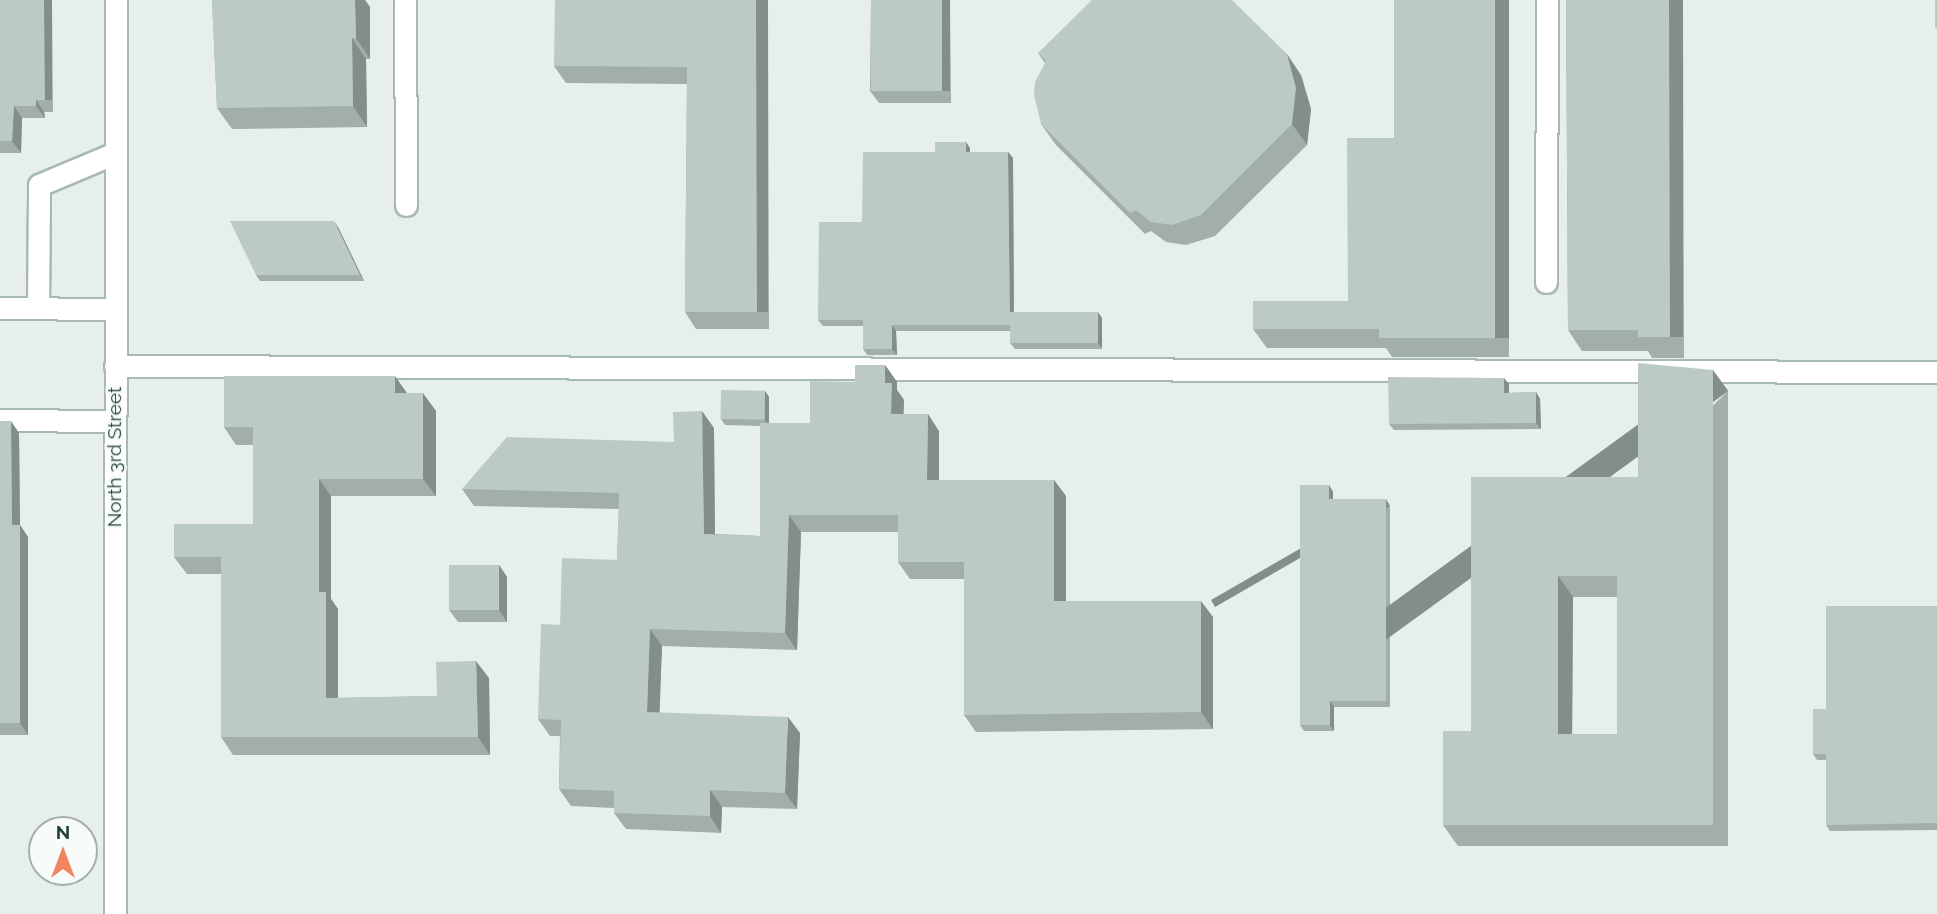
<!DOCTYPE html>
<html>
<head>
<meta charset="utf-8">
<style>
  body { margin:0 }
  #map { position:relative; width:1937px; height:914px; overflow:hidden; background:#e6efeb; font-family:Raleway,sans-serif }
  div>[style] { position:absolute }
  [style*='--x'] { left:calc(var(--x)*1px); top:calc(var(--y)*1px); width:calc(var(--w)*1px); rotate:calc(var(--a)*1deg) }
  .roads { filter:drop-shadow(2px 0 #a8b8b2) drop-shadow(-2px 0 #a8b8b2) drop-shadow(0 2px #a8b8b2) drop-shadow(0 -2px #a8b8b2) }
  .minor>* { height:21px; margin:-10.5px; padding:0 10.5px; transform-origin:10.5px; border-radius:10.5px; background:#fff }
  .wall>* { inset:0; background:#a1aea9 }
  .shaded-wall>* { inset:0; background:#838d89; transform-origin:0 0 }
  .building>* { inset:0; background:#bbcac4; transform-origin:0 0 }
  span { translate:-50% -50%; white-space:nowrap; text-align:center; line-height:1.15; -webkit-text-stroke:5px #f7fbf9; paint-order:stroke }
  .street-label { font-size:19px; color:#24423a }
  .north { position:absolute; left:28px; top:816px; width:70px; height:70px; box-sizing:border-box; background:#f7fbf9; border:2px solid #a3b1ad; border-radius:50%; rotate:0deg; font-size:19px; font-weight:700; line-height:28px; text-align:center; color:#24423a }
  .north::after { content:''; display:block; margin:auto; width:24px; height:32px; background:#f4845f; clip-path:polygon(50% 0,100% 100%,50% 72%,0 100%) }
</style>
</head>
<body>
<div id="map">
  <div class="roads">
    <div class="minor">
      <div style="--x:405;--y:0;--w:205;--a:89.7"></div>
      <div style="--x:1546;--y:282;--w:282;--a:-89.8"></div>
      <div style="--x:0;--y:308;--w:115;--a:0.5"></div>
      <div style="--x:38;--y:308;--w:123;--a:-89.5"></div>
      <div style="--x:39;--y:185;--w:82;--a:-22.8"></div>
      <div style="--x:115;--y:366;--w:1822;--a:0.19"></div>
      <div style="--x:0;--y:420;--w:115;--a:0.5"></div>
      <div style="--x:115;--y:914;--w:914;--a:-89.94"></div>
    </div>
  </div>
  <div class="wall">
    <div style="clip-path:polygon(0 0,52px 0,53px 112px,44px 112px,45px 118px,22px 118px,21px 153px,0 153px)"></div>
    <div style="clip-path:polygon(212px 0,365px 0,370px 7px,370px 59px,366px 59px,367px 127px,232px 129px,217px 108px)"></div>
    <div style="clip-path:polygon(768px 0,769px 329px,696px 329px,685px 312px,687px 84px,566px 83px,554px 66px)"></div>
    <div style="clip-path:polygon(871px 0,950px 0,951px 103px,879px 103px,870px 91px)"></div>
    <div style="clip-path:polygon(1509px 0,1509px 357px,1392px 357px,1386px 348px,1267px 348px,1253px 329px,1348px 301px,1394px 138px)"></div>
    <div style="clip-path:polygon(1566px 0,1683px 0,1684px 358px,1652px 358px,1648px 351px,1582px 351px,1568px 330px)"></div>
    <div style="clip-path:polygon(1038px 53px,1301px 75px,1311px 109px,1307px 145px,1215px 236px,1186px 245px,1166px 242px,1151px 231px,1145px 234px,1056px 145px,1041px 124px,1045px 63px)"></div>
    <div style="clip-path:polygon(970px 148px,970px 152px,1008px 152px,1013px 158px,1014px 312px,1102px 318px,1102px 349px,1015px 349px,1010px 343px,1010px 331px,896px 331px,897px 355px,867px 355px,863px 349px,863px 326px,823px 326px,818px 320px,862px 222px,935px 152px)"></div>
    <div style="clip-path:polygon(338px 227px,364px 281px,260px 281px,256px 275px)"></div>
    <div style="clip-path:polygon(885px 365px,897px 382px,897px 390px,904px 400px,903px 414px,939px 431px,939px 480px,1054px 480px,1066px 496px,1066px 601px,1213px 617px,1213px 729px,976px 732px,964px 715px,964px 579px,910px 579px,898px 562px,898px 532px,801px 532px,797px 650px,662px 646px,659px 713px,800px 733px,797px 809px,722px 807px,721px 833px,626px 829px,614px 813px,614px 808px,571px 806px,559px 789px,560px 736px,550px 736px,538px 719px,560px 625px,617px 560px,619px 509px,474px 506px,462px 489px,674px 442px,714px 428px,715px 534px,760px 536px,760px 426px,725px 425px,721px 419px,765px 391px,769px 397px,769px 423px,810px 423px,855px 382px)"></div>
    <div style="clip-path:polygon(1509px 384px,1509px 393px,1536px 392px,1540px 399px,1541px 429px,1394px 430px,1389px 424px)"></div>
    <div style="clip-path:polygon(evenodd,1728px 391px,1728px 846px,1458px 846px,1443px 825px,1471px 731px,1471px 477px,1638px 477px,1728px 391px,1573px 597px,1617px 597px,1617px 734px,1572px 734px,1573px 597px)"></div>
    <div style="clip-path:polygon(407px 393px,436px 411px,436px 496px,331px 496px,331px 599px,338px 609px,338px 698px,437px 696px,489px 678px,490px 755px,233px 755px,221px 737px,221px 574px,187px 574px,174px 557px,253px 524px,253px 445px,236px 445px,224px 427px)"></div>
    <div style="clip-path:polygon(0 421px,19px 433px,20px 525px,28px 537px,28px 735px,0 735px)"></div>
    <div style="clip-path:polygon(1329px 485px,1333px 492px,1333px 499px,1390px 506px,1390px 707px,1334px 707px,1334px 731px,1304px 731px,1300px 725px)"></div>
    <div style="clip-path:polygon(499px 565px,507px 577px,507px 622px,458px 622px,449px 610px)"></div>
    <div style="clip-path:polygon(1937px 606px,1937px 830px,1830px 831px,1826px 825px,1826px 760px,1817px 760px,1813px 754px,1826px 709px)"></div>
  </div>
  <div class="shaded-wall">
    <div style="left:44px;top:0;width:8px;height:100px"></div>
    <div style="clip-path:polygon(355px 0,365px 0,370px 7px,370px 59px,356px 38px)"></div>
    <div style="left:756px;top:0;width:12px;height:312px"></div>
    <div style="left:942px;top:0;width:8px;height:91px"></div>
    <div style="left:1495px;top:0;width:14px;height:338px"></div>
    <div style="left:1669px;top:0;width:14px;height:337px"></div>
    <div style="clip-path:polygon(352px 38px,366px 59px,367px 127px,353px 106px)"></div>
    <div style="clip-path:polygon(1287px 54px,1301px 75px,1311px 109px,1307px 145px,1292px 124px)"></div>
    <div style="clip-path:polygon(36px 100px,44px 112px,45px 118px,36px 106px)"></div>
    <div style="clip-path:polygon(14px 106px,22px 118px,21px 153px,12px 141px)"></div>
    <div style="clip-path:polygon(966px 142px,970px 148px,970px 158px,966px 152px)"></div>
    <div style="clip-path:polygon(1008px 152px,1013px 158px,1014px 331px,1010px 325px)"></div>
    <div style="clip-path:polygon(334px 221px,338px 227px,364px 281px,360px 275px)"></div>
    <div style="clip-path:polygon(1098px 312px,1102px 318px,1102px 349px,1098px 343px)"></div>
    <div style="clip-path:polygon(892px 325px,896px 331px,897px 355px,892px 349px)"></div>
    <div style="clip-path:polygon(885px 365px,897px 382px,897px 390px,904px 400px,903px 431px,891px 414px,885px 383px)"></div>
    <div style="left:1713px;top:370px;width:26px;height:455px;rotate:54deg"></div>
    <div style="clip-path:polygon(395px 376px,407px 393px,395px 393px)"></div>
    <div style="clip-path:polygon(1504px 378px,1509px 384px,1509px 399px,1504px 393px)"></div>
    <div style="clip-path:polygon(765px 391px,769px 397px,769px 426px,765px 420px)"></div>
    <div style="clip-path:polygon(1536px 392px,1540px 399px,1541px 429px,1536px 423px)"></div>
    <div style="clip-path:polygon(423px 393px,436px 411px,436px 496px,423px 479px)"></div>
    <div style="clip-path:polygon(702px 411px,714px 428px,715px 551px,704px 534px)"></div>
    <div style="clip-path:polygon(928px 414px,939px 431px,939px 496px,927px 480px)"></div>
    <div style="clip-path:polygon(11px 421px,19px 433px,20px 525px,28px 537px,28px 735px,20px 723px,12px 525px)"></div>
    <div style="clip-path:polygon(319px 479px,331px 496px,331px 599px,338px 609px,338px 715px,326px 698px,319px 592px)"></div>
    <div style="clip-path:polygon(1054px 480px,1066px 496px,1066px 617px,1054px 601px)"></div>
    <div style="clip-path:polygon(1329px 485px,1333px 492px,1333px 506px,1329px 499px)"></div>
    <div style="left:1386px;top:499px;width:8px;height:202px;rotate:60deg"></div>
    <div style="clip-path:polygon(789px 515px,801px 532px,797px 650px,785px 633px)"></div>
    <div style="clip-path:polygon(499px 565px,507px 577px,507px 622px,499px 610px)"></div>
    <div style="clip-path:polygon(1558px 576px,1573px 597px,1572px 755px,1558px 734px)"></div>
    <div style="clip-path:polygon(1201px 601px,1213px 617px,1213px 729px,1201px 712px)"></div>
    <div style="clip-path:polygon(650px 629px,662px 646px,659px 729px,647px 712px)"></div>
    <div style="clip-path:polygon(476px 661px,489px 678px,490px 755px,478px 737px)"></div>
    <div style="clip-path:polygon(1330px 701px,1334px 707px,1334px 731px,1330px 725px)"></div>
    <div style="clip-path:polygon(788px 717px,800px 733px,797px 809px,785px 793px)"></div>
    <div style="clip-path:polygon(710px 790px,722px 807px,721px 833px,710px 816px)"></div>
  </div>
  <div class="building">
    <div style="clip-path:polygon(0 0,44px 0,45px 100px,36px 100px,36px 106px,14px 106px,12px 141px,0 141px)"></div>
    <div style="clip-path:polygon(212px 0,355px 0,356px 38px,352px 38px,353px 106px,217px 108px)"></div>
    <div style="clip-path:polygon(555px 0,756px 0,757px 312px,685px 312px,687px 67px,554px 66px)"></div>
    <div style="left:871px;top:0;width:71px;height:91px"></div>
    <div style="clip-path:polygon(1092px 0,1232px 0,1287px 54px,1296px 88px,1292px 124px,1201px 215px,1172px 225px,1151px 222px,1136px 210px,1130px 213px,1041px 124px,1034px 95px,1035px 82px,1046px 61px,1038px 53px)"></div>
    <div style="clip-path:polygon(1394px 0,1495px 0,1495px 338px,1379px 338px,1379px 329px,1253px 329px,1253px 301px,1348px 301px,1347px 138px,1394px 138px)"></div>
    <div style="clip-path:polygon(1566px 0,1669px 0,1670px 337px,1638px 337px,1638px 330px,1568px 330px)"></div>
    <div style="left:1935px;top:0;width:2px;height:28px"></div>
    <div style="clip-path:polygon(935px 142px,966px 142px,966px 152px,1008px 152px,1010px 325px,892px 325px,892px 349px,863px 349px,863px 320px,818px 320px,819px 222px,862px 222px,863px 152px,935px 152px)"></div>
    <div style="clip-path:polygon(230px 221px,334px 221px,360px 275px,256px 275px)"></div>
    <div style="left:1010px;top:312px;width:88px;height:31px"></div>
    <div style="clip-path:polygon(evenodd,1638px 363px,1713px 370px,1713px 825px,1443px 825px,1443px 731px,1471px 731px,1471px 477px,1638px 477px,1638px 363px,1558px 576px,1617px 576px,1617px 734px,1558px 734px,1558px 576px)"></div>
    <div style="clip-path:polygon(855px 365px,885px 365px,885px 383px,892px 383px,891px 414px,928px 414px,927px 480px,1054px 480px,1054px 601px,1201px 601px,1201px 712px,964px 715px,964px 562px,898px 562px,898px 515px,789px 515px,785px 633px,650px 629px,647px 712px,788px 717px,785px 793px,710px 790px,710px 816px,614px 813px,614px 791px,559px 789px,561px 720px,538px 719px,541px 624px,560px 625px,562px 558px,617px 560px,619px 493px,462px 489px,507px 437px,674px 442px,673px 412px,702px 411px,704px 534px,760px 536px,760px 423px,810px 423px,810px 381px,855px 382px)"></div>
    <div style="clip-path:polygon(224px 376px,395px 376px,395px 393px,423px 393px,423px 479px,319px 479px,319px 592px,326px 592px,326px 698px,437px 696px,436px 662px,476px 661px,478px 737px,221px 737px,221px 557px,174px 557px,174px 524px,253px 524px,253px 427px,224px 427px)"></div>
    <div style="clip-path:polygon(1388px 377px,1504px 378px,1504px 393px,1536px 392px,1536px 423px,1389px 424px)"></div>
    <div style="left:721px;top:390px;width:44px;height:29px;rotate:1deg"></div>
    <div style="clip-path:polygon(0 421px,11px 421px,12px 525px,20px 525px,20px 723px,0 723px)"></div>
    <div style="clip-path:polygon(1300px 485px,1329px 485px,1329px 499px,1386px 499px,1386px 701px,1330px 701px,1330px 725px,1300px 725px)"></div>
    <div style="left:449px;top:565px;width:50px;height:45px"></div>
    <div style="clip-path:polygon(1826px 606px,1937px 606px,1937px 823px,1826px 825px,1826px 754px,1813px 754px,1813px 709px,1826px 709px)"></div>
  </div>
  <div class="street-label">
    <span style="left:115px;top:457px;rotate:-90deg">North 3rd Street</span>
  </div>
  <div class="north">N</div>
</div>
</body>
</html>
